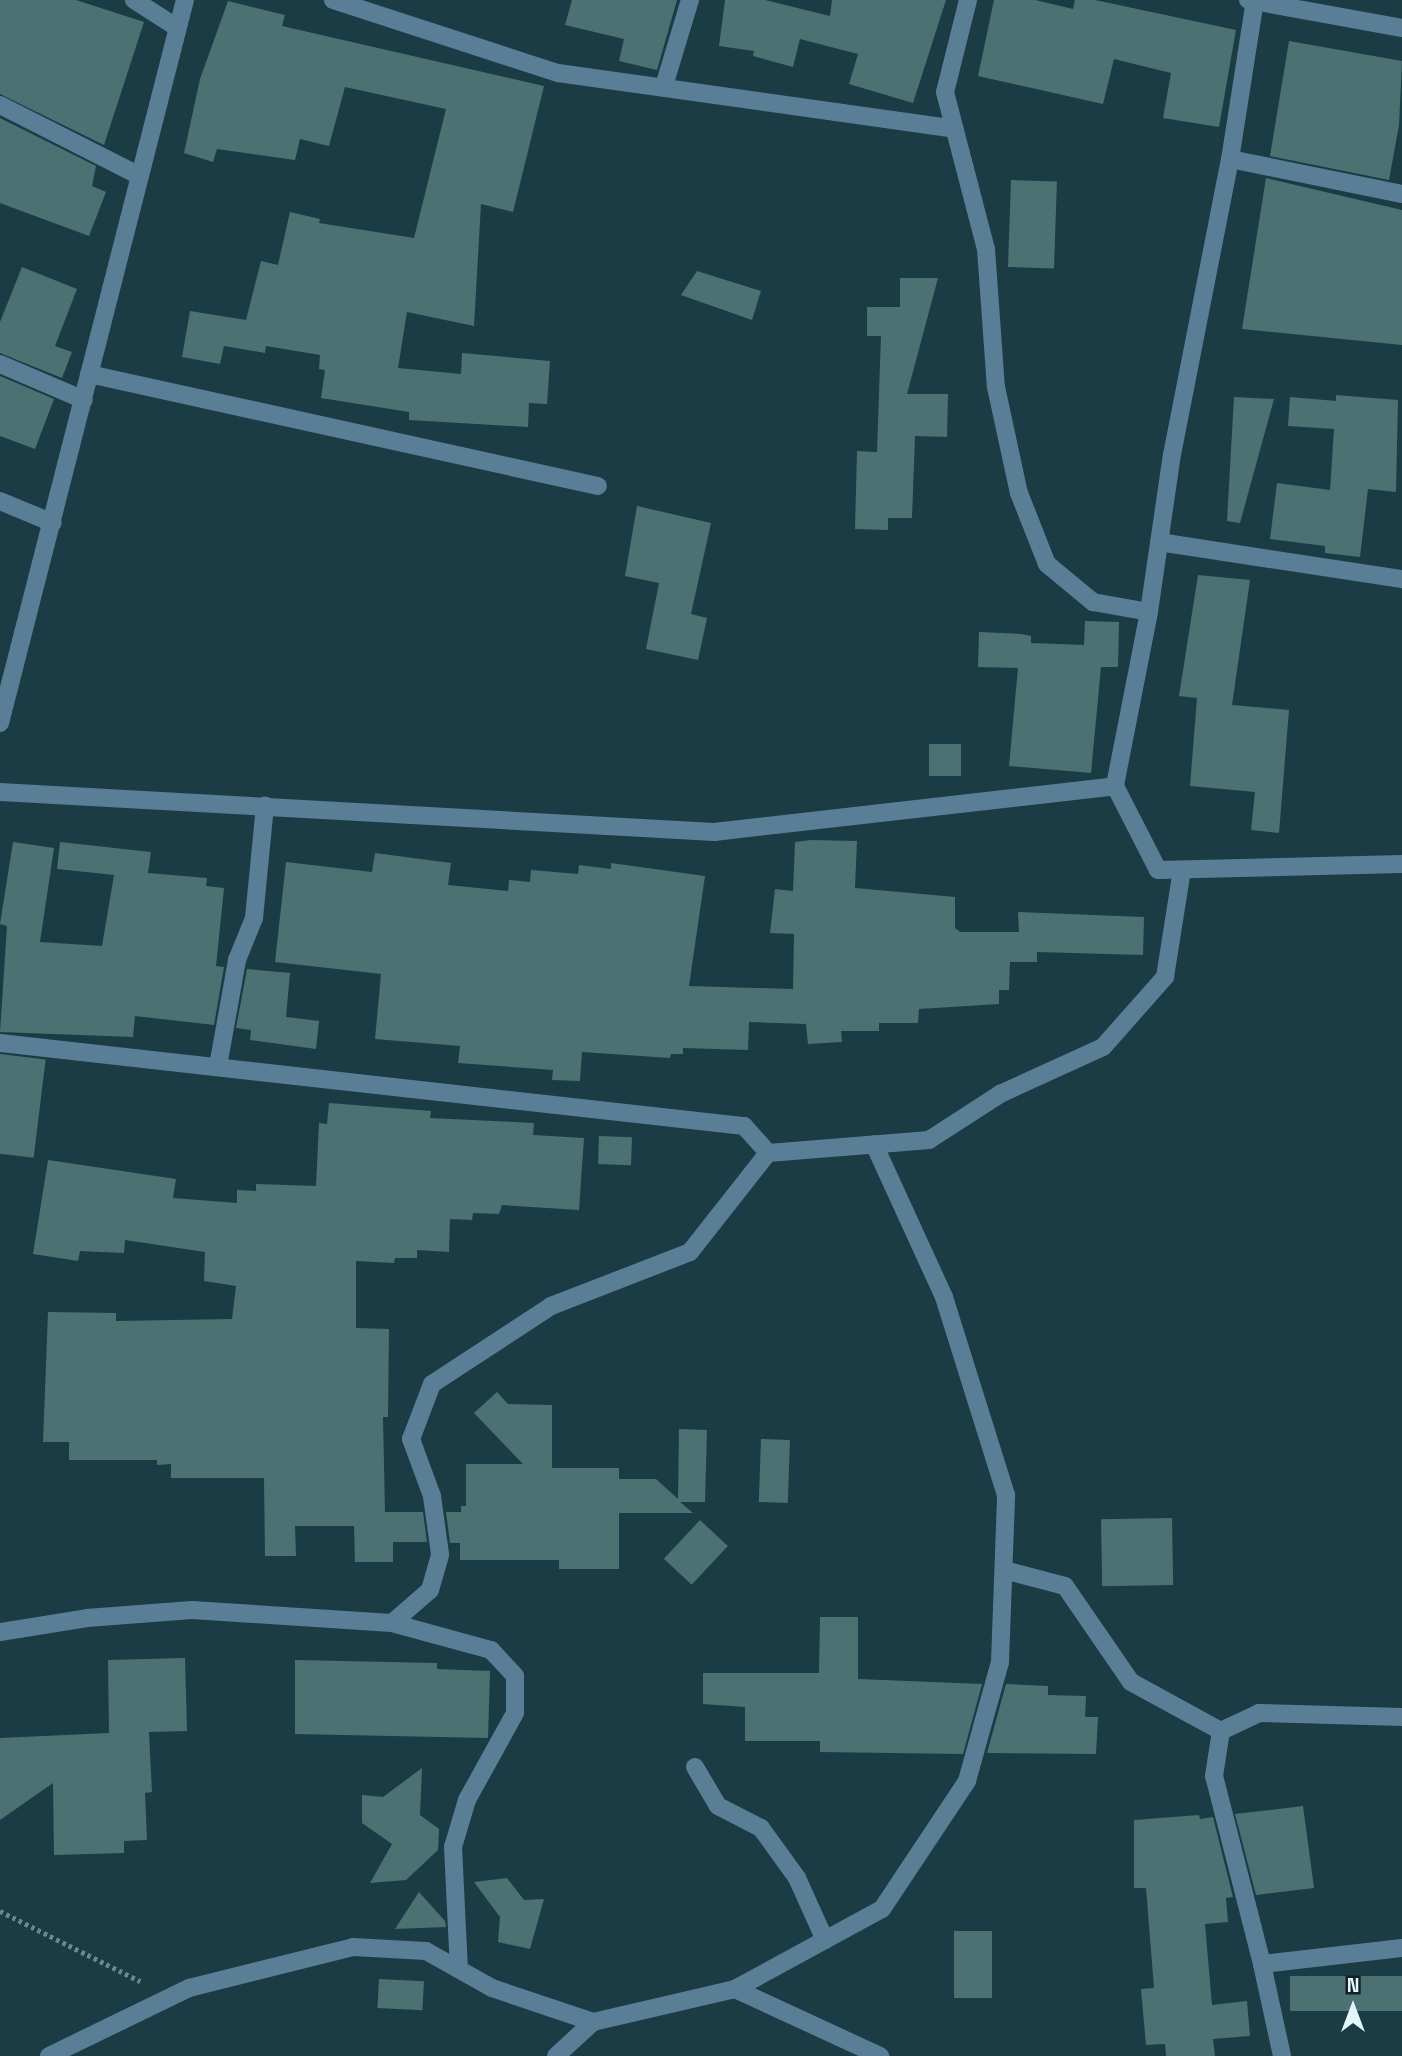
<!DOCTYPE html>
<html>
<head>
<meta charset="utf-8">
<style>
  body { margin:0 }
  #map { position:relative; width:1402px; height:2056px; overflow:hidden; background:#1b3c45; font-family:"Space Grotesk",sans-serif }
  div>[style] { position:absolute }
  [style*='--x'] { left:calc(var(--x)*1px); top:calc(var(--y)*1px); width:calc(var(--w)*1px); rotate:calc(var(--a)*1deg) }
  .building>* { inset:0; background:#4c7172; transform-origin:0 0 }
  .path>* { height:4.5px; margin-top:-2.25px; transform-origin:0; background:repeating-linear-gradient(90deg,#6c878f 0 3.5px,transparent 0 7px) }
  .minor>* { height:18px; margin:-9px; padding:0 9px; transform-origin:9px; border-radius:9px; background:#597e96 }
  span { translate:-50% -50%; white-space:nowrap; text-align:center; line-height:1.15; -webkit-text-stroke:6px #132125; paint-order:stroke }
  .north { position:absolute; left:1318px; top:1972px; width:70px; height:70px; -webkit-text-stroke:5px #132125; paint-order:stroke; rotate:0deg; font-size:19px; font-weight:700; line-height:28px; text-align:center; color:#e2f5fb }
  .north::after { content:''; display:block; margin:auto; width:24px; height:32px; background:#e2f5fb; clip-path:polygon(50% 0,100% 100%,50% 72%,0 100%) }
</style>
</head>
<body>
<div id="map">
  <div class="building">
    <div style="clip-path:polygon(0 0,76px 0,144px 22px,104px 145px,0 94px)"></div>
    <div style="clip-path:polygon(572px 0,677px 0,657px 70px,619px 61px,624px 39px,565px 25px)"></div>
    <div style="clip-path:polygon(725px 0,765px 0,830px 16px,832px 0,946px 0,913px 103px,849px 84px,858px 54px,800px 39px,793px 67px,753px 56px,754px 51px,719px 46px)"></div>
    <div style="clip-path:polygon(994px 0,1035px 0,1073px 9px,1075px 0,1095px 0,1236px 30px,1219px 127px,1163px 118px,1171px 73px,1114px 59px,1103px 104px,978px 76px)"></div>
    <div style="clip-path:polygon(228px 1px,285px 15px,282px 26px,544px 86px,513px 212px,481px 204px,474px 326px,407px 312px,398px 368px,461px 374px,462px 353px,550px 361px,547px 404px,529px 403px,528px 427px,409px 420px,409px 412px,321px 398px,325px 370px,319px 369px,320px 355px,266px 346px,265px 353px,224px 346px,220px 364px,182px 357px,190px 311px,246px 320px,261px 261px,278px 265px,290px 212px,320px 219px,319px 223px,414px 238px,446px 109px,345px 87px,329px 146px,300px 139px,295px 160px,217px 149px,213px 162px,184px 153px,200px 79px)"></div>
    <div style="clip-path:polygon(1289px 41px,1402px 61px,1399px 125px,1389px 180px,1270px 156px)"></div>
    <div style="clip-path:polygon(0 118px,96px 166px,92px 186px,106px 192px,89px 236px,0 203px)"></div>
    <div style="clip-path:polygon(1266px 178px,1402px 210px,1402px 345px,1242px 329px)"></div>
    <div style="left:1011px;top:180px;width:46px;height:87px;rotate:2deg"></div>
    <div style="clip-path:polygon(22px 267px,77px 289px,55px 346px,72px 352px,62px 378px,0 353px,0 322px)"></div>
    <div style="clip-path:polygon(697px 271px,761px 291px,752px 320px,681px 295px)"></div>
    <div style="clip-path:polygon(900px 278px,938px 278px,907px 394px,948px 394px,947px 437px,915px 436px,912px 518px,888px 518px,888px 530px,855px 529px,857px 451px,877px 452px,881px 336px,867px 336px,867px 307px,900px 307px)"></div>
    <div style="clip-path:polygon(0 376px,54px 399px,35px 449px,0 436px)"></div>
    <div style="clip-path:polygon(1336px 395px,1398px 400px,1396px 492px,1368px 489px,1360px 557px,1325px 553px,1325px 546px,1270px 539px,1277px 483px,1330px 490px,1334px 429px,1288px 426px,1290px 397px,1336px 401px)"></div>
    <div style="clip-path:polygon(1234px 397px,1274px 399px,1240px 523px,1227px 521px)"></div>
    <div style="clip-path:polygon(637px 506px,711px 523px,691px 614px,707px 618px,698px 660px,646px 649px,659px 583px,625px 576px)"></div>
    <div style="clip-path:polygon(1198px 575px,1250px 580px,1232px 705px,1289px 710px,1279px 833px,1251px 830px,1255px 792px,1190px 786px,1197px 698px,1179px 696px)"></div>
    <div style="clip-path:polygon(1085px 621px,1119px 622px,1118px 667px,1101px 667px,1091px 773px,1009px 766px,1018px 668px,978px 667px,979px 632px,1021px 634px,1031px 636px,1031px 643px,1084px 645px)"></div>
    <div style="left:929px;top:744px;width:32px;height:32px"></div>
    <div style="clip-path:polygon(811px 840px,857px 841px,855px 888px,955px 897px,955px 928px,960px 932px,1019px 932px,1018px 912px,1144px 917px,1143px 955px,1037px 952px,1037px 962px,1010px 962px,1009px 990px,999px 990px,999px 1004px,919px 1009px,918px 1023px,879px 1023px,879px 1031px,841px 1031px,842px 1042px,808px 1044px,806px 1024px,749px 1022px,748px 1050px,683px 1048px,683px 1054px,671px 1054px,670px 1058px,582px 1052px,580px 1081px,552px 1080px,553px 1070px,458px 1063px,460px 1046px,375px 1039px,381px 974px,275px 962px,286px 862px,372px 872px,375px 853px,451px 863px,448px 885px,508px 891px,509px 880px,530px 882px,531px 870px,578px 874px,579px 865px,611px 869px,611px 863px,705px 876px,689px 986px,793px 989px,794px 934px,770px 933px,775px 889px,793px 891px,795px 842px)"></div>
    <div style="clip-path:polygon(13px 842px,54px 848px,40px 942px,102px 946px,114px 875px,57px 869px,60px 842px,151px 852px,148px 873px,207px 878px,206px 886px,224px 888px,216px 966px,224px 967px,214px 1025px,135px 1016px,133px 1037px,0 1032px,7px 926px,0 924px)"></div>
    <div style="clip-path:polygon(247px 969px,290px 973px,286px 1017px,319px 1021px,316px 1049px,250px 1040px,251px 1030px,236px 1028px)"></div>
    <div style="left:0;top:1054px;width:46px;height:99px;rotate:7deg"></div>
    <div style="clip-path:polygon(329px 1103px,431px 1111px,430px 1118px,534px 1123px,533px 1135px,584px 1138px,579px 1210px,502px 1205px,499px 1214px,473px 1213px,472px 1220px,450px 1219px,449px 1252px,417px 1250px,417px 1258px,395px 1258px,394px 1263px,356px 1261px,356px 1328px,389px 1329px,388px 1417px,383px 1417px,385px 1512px,423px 1512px,427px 1542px,393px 1542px,393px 1562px,355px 1562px,354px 1526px,295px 1526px,296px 1556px,265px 1556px,264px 1478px,171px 1478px,171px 1464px,157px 1465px,157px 1460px,69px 1460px,69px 1442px,43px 1442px,48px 1312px,116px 1313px,116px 1321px,232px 1319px,236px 1286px,204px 1281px,205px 1252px,125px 1240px,124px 1253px,80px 1251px,78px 1261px,33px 1254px,48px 1160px,176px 1179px,173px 1198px,237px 1203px,237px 1190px,256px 1191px,256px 1184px,316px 1186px,319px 1123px,327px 1124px)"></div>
    <div style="left:599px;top:1136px;width:33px;height:28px;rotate:2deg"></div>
    <div style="clip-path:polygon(497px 1392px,508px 1404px,552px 1405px,552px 1468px,619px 1468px,619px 1479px,656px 1479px,678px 1499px,679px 1429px,707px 1430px,705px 1502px,680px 1502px,693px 1513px,619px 1513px,619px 1569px,559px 1569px,559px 1560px,460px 1560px,460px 1543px,450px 1543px,446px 1512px,461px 1512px,461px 1506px,466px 1506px,466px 1464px,523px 1464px,474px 1413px)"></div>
    <div style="left:761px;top:1439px;width:29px;height:63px;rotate:2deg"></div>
    <div style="left:1172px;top:1518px;width:67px;height:71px;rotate:89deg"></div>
    <div style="left:700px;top:1520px;width:38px;height:53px;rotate:43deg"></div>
    <div style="clip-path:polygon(820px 1617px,858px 1617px,858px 1679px,982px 1684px,963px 1754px,820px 1752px,820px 1741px,745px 1741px,745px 1707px,703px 1704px,703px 1673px,819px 1673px)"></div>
    <div style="clip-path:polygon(185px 1658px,187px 1731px,149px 1732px,152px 1792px,145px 1793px,147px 1840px,124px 1841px,124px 1853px,54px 1855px,53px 1783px,0 1820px,0 1738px,109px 1733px,108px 1660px)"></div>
    <div style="clip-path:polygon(295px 1660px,437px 1663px,437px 1669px,490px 1671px,488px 1738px,295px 1734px)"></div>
    <div style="clip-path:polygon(1006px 1684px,1048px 1686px,1048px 1695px,1086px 1696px,1085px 1717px,1098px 1717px,1096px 1754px,987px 1753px)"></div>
    <div style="clip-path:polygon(422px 1768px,420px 1815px,439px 1829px,438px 1850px,406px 1880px,370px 1883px,392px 1844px,362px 1823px,362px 1795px,383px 1797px)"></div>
    <div style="clip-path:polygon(1303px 1806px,1314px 1888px,1256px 1895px,1235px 1814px)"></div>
    <div style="clip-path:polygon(1199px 1815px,1200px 1819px,1213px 1817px,1233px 1897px,1226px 1898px,1228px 1922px,1205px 1924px,1212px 2005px,1247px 2001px,1250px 2036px,1213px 2039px,1215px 2056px,1166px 2056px,1165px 2044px,1146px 2045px,1141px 1989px,1154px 1988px,1146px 1888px,1134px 1888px,1134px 1820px)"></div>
    <div style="clip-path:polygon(507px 1878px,524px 1900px,544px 1899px,530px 1949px,498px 1942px,500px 1917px,474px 1882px)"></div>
    <div style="clip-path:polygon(419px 1892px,445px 1921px,446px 1927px,395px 1929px)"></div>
    <div style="left:954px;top:1931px;width:38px;height:67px"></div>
    <div style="left:1402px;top:1976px;width:35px;height:112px;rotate:90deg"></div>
    <div style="left:379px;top:1979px;width:45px;height:29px;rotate:3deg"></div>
  </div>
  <div class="path">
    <div style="--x:0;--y:1911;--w:157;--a:26.6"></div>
  </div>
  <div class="minor">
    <div style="--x:134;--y:0;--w:50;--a:32.7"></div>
    <div style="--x:333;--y:0;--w:237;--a:18"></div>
    <div style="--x:558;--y:73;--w:397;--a:8"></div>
    <div style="--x:968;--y:0;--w:95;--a:104"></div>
    <div style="--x:945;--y:92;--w:162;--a:75.4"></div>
    <div style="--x:986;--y:249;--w:138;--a:85.9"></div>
    <div style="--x:996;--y:387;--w:108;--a:77.8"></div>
    <div style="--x:1019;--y:493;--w:76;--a:68.5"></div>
    <div style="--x:1047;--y:564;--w:60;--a:39.6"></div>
    <div style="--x:1093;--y:602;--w:57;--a:10.1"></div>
    <div style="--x:1248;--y:0;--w:157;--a:10.3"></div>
    <div style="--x:1255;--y:0;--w:161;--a:98.9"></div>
    <div style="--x:1230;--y:159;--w:301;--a:101.1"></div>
    <div style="--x:1172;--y:454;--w:160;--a:98.3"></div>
    <div style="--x:1149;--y:612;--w:177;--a:101.1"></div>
    <div style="--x:1115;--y:786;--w:94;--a:62.9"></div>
    <div style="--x:1158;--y:870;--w:244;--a:-1.4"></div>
    <div style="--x:664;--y:86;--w:90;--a:-73.2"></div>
    <div style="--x:0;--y:105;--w:155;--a:26.9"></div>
    <div style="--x:1230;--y:159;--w:176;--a:11.5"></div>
    <div style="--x:0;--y:364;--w:91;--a:23.2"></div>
    <div style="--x:89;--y:374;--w:521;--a:12.41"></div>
    <div style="--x:0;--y:501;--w:57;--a:22.5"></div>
    <div style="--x:1159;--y:542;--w:246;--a:8.7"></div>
    <div style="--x:0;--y:723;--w:746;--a:-75.65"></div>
    <div style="--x:0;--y:792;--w:715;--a:3.21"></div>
    <div style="--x:714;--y:832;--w:404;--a:-6.5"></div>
    <div style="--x:0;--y:1043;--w:749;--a:6.37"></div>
    <div style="--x:744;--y:1126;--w:36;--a:48"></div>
    <div style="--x:768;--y:1153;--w:162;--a:-4.6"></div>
    <div style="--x:929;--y:1140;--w:85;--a:-32.9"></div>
    <div style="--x:1000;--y:1094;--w:113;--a:-24.5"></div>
    <div style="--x:1103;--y:1047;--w:94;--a:-48.5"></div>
    <div style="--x:1165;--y:977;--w:108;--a:-81"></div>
    <div style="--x:218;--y:1066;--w:108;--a:-79.8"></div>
    <div style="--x:237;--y:960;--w:45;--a:-68"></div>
    <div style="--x:254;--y:918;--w:113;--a:-84.4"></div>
    <div style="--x:1004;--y:1570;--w:63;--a:14.7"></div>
    <div style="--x:1065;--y:1586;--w:116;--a:55.5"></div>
    <div style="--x:1131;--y:1682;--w:102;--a:28.6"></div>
    <div style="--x:392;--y:1623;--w:103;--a:15.3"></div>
    <div style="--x:491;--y:1650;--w:35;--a:47"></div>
    <div style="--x:515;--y:1676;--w:37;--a:90"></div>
    <div style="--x:515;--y:1713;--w:99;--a:118.9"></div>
    <div style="--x:467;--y:1800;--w:49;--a:106.6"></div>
    <div style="--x:453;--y:1847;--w:122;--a:87.2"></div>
    <div style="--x:0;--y:1632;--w:88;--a:-9.1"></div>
    <div style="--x:87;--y:1618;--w:105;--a:-4.4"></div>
    <div style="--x:192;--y:1610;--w:200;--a:3.7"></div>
    <div style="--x:392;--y:1623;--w:50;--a:-41"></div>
    <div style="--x:430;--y:1590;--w:37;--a:-74"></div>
    <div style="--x:440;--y:1554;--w:59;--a:-97.9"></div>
    <div style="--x:432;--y:1496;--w:61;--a:-110.2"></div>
    <div style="--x:411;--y:1439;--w:59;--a:-69.1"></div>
    <div style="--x:432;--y:1384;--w:142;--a:-33.2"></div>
    <div style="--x:551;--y:1306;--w:149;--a:-21.2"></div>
    <div style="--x:690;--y:1252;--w:126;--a:-51.8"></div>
    <div style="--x:695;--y:1767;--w:45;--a:59.5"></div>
    <div style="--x:718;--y:1806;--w:48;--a:27.1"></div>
    <div style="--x:761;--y:1828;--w:62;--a:54.2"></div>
    <div style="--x:797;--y:1878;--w:68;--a:65.7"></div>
    <div style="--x:1262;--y:1964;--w:194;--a:-104.3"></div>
    <div style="--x:1214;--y:1776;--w:46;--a:-81.2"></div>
    <div style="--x:1221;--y:1731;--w:42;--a:-25.3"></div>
    <div style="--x:1259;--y:1713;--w:143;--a:1.6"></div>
    <div style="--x:735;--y:1989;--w:160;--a:24.8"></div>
    <div style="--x:49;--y:2056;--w:156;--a:-25.9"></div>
    <div style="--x:189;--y:1988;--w:169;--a:-14"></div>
    <div style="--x:353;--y:1947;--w:73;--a:3.1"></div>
    <div style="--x:426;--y:1951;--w:76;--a:29.3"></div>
    <div style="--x:492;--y:1988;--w:107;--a:18.6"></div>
    <div style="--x:556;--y:2056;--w:50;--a:-42.6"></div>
    <div style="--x:593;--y:2022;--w:146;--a:-13.1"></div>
    <div style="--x:735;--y:1989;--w:167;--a:-28.6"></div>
    <div style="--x:882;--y:1909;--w:154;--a:-56.4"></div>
    <div style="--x:967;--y:1781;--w:123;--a:-74.5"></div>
    <div style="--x:1000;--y:1662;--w:167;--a:-87.9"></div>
    <div style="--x:1006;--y:1495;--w:207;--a:-107.4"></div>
    <div style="--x:944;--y:1297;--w:168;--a:-114.6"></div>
    <div style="--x:1282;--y:2056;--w:94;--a:-102.3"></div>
    <div style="--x:1262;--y:1964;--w:141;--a:-6.5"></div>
  </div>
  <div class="north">N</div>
</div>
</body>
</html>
